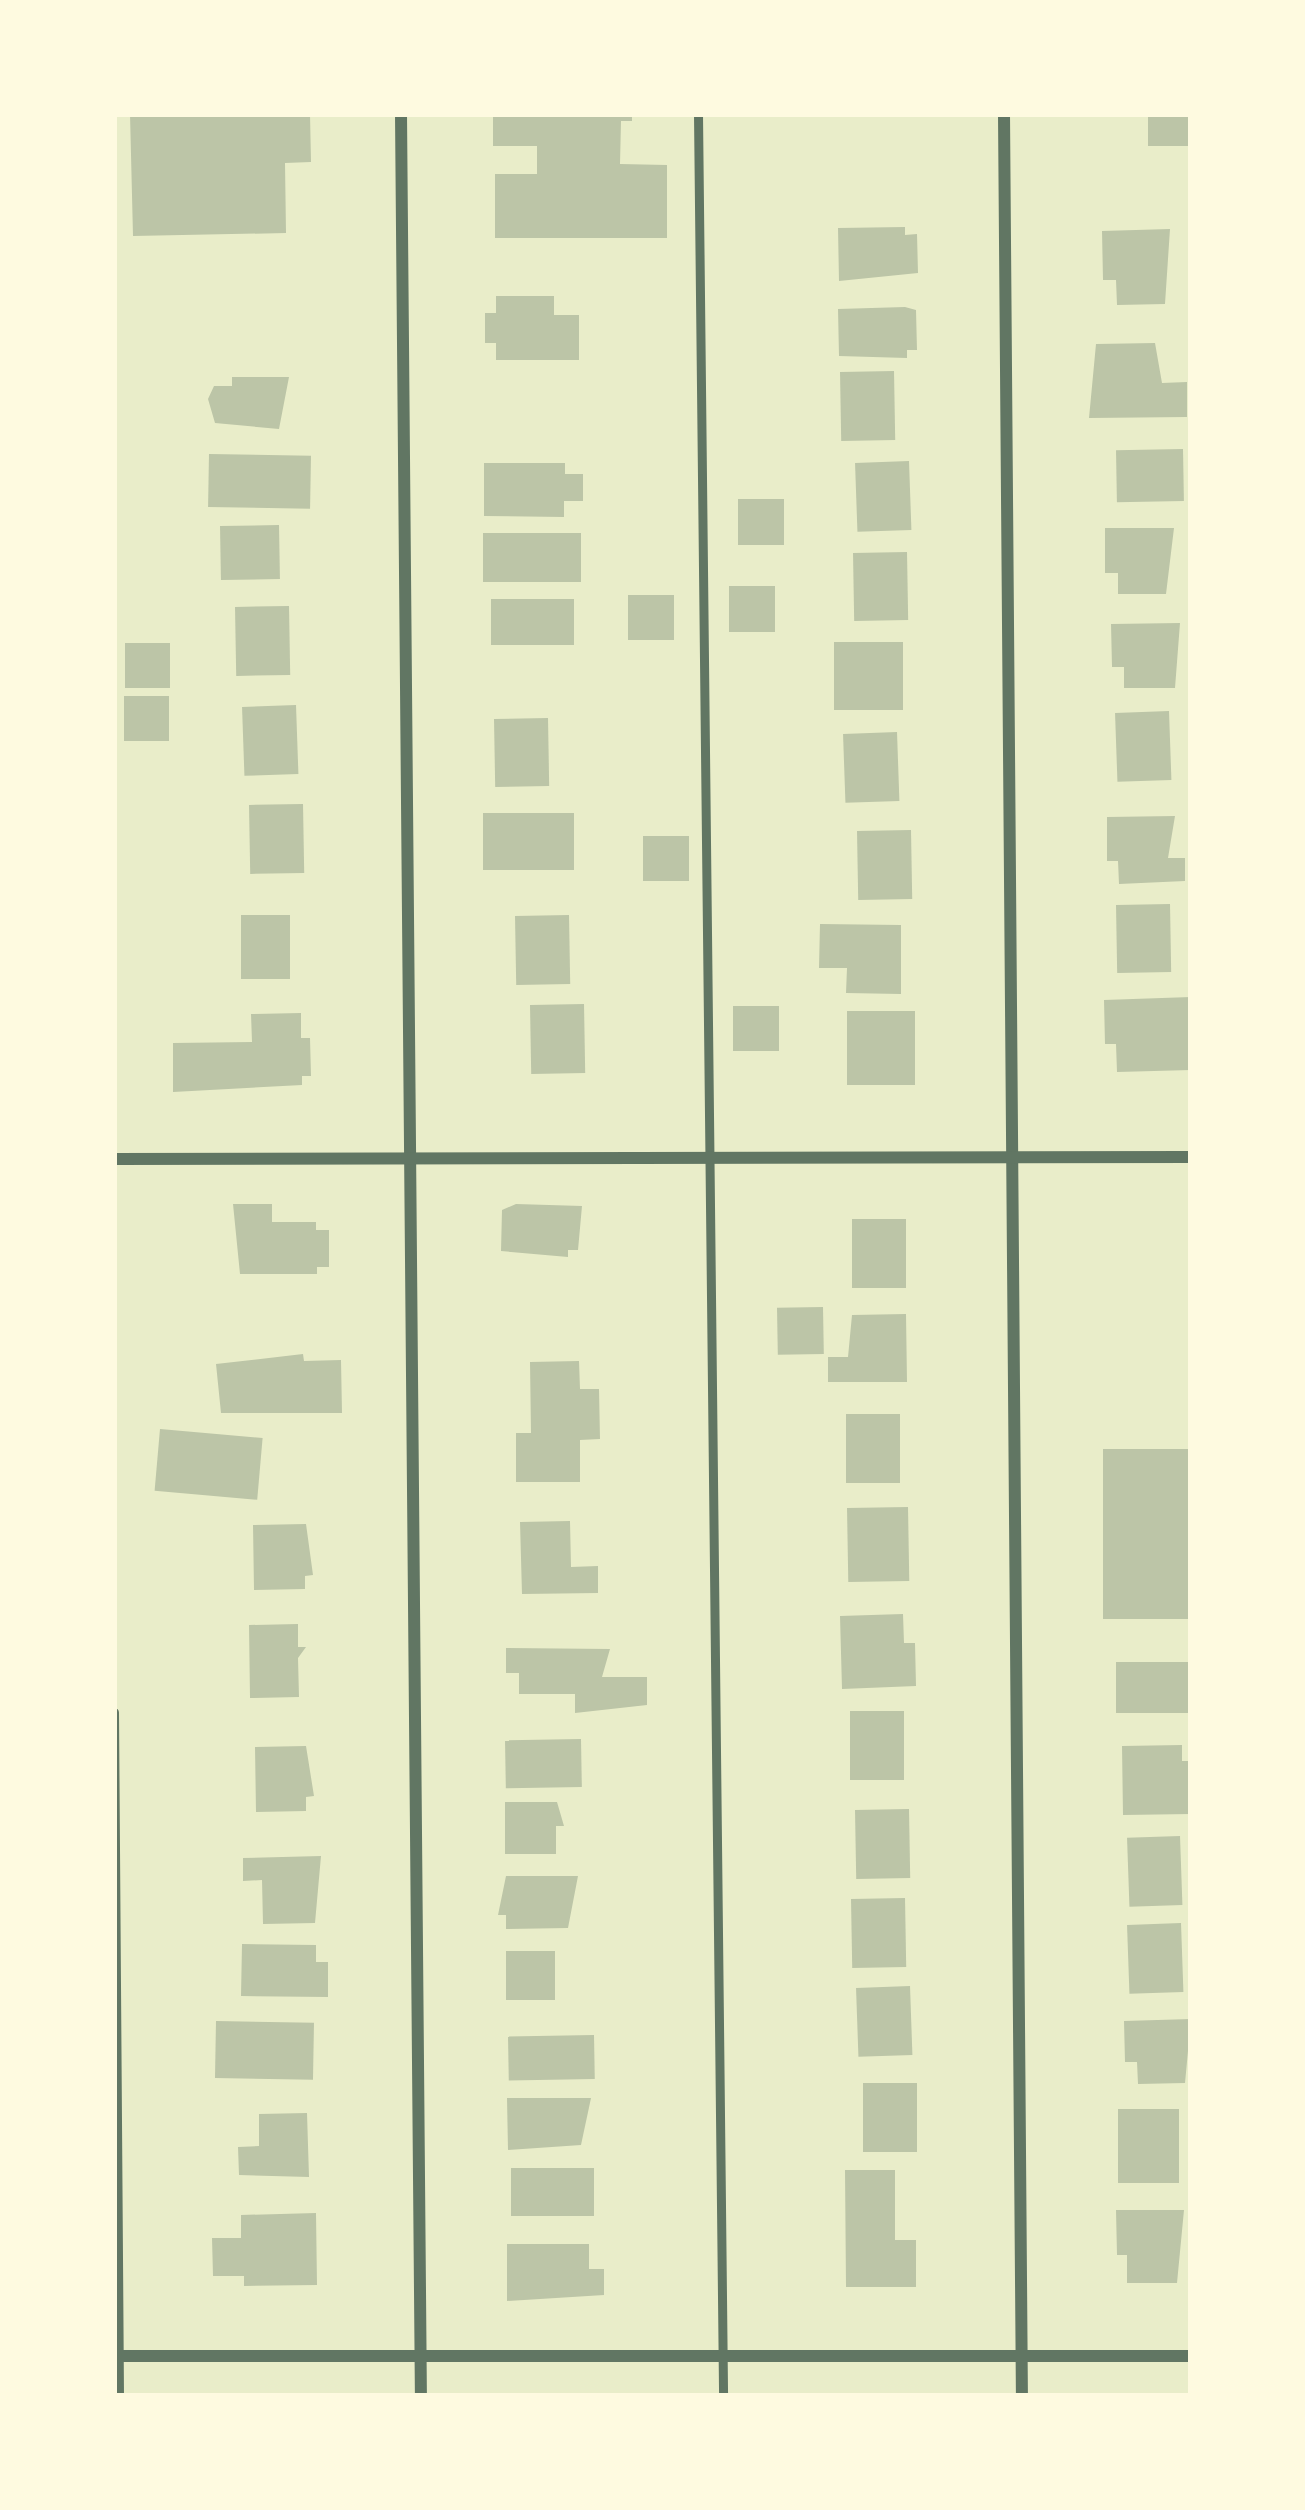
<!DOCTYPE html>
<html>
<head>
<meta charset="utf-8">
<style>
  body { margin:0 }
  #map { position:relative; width:1305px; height:2510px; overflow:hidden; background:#e9edc9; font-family:Jost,sans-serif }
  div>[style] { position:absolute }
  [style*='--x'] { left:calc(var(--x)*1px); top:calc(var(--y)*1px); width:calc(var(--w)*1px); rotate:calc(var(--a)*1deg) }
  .building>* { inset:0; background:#bcc5a7; transform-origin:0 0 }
  .service>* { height:9px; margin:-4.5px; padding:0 4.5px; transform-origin:4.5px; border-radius:4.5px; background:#617663 }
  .minor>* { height:12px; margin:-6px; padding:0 6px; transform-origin:6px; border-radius:6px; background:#617663 }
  span { translate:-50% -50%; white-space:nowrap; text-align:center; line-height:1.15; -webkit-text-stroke:12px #fefae0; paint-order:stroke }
  .frame { position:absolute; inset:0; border:117px solid #fefae0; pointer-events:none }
</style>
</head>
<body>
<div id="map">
  <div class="building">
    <div style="clip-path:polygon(130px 114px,310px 114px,311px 162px,285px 163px,286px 233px,133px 236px)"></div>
    <div style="clip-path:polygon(493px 114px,632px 114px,632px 121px,621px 121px,620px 164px,667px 165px,667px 238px,495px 238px,495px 174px,537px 174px,537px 146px,493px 146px)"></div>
    <div style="left:1148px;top:114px;width:43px;height:32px"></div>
    <div style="clip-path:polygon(905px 227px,905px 235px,917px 234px,918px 273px,839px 281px,838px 228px)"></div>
    <div style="clip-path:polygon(1170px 229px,1165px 304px,1117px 305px,1116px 280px,1103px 280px,1102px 231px)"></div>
    <div style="clip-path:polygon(496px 296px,554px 296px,554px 315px,579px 315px,579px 360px,496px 360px,496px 343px,485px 343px,485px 313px,496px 313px)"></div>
    <div style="clip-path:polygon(905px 307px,916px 310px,917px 350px,907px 350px,907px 358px,839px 356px,838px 309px)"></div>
    <div style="clip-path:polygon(1155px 343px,1162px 383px,1187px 382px,1187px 417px,1089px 418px,1096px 344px)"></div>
    <div style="left:894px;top:371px;width:69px;height:54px;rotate:89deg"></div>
    <div style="clip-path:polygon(232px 377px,289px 377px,279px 429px,215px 423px,208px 399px,214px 386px,232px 386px)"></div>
    <div style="left:1183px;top:449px;width:52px;height:67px;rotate:89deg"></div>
    <div style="left:209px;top:454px;width:102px;height:53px;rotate:1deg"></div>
    <div style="left:909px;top:461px;width:69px;height:54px;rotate:88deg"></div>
    <div style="clip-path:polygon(484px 463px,565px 463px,565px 474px,583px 474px,583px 501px,564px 501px,564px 517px,484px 516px)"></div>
    <div style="left:738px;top:499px;width:46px;height:46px"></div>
    <div style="left:279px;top:525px;width:54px;height:59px;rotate:89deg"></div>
    <div style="clip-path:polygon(1105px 528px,1174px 528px,1166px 594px,1118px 594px,1118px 573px,1105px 573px)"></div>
    <div style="left:483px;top:533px;width:98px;height:49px"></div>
    <div style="left:907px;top:552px;width:68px;height:54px;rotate:89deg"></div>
    <div style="left:775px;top:586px;width:46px;height:46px;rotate:90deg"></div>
    <div style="left:628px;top:595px;width:46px;height:45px"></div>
    <div style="left:491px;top:599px;width:83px;height:46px"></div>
    <div style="left:289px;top:606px;width:69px;height:54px;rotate:89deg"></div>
    <div style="clip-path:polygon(1180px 623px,1175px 688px,1124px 688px,1124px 667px,1112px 667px,1111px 624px)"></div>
    <div style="left:834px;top:642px;width:69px;height:68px"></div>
    <div style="left:125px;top:643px;width:45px;height:45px"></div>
    <div style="left:124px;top:696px;width:45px;height:45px"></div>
    <div style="left:296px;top:705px;width:69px;height:54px;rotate:88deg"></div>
    <div style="left:1169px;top:711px;width:69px;height:54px;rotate:88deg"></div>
    <div style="left:548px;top:718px;width:68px;height:54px;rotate:89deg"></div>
    <div style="left:897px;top:732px;width:69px;height:54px;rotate:88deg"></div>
    <div style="left:303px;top:804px;width:69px;height:54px;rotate:89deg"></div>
    <div style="left:483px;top:813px;width:91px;height:57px"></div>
    <div style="clip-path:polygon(1175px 816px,1168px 858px,1185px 858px,1185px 881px,1119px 884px,1118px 861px,1107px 861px,1107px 817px)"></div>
    <div style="left:911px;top:830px;width:69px;height:54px;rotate:89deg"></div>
    <div style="left:689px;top:836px;width:45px;height:46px;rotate:90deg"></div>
    <div style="left:1170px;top:904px;width:68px;height:54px;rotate:89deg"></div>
    <div style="left:241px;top:915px;width:49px;height:64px"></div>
    <div style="left:569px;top:915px;width:69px;height:54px;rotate:89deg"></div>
    <div style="clip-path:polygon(820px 924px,901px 925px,901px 994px,846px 993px,847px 968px,819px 968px)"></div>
    <div style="clip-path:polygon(1191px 997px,1191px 1070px,1117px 1072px,1116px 1044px,1105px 1044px,1104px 1000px)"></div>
    <div style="left:584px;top:1004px;width:69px;height:54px;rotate:89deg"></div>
    <div style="left:733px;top:1006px;width:46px;height:45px"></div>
    <div style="left:847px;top:1011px;width:68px;height:74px"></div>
    <div style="clip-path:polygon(301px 1013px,301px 1038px,310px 1038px,311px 1076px,302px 1076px,302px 1085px,173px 1092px,173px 1043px,252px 1042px,251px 1014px)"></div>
    <div style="clip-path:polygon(233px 1204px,272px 1204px,272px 1222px,316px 1222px,316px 1230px,329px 1230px,329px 1267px,317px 1267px,317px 1274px,240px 1274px)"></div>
    <div style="clip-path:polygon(516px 1204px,582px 1206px,578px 1250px,568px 1250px,568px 1257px,501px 1251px,502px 1210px)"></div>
    <div style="left:852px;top:1219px;width:54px;height:69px"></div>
    <div style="left:823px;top:1307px;width:47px;height:46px;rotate:89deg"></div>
    <div style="clip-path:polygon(906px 1314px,907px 1382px,828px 1382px,828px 1357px,848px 1357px,852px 1315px)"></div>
    <div style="clip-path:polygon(303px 1354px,304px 1361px,341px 1360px,342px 1413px,221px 1413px,216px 1364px)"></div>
    <div style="clip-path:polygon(579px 1361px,580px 1389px,599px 1389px,600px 1439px,580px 1440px,580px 1482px,516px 1482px,516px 1433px,531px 1433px,530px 1362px)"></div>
    <div style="left:846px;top:1414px;width:54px;height:69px"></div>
    <div style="left:160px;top:1429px;width:103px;height:62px;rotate:5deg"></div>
    <div style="left:1191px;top:1449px;width:170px;height:88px;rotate:90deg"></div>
    <div style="left:908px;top:1507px;width:74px;height:61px;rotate:89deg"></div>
    <div style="clip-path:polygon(570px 1521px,571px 1567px,598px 1566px,598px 1593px,522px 1594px,520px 1522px)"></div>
    <div style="clip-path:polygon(306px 1524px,313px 1575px,305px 1576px,305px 1589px,254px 1590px,253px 1525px)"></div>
    <div style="clip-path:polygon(903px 1614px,904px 1643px,915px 1643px,916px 1686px,842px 1689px,840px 1616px)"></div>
    <div style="clip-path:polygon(298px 1624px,298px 1647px,306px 1647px,298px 1658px,299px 1697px,250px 1698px,249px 1625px)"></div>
    <div style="clip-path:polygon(506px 1648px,610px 1649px,602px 1677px,647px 1677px,647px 1705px,575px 1713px,575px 1694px,519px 1694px,519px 1673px,506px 1673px)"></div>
    <div style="left:1191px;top:1662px;width:51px;height:75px;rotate:90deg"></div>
    <div style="left:850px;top:1711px;width:54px;height:69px"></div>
    <div style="left:581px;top:1739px;width:48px;height:76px;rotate:89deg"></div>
    <div style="clip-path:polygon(1182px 1745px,1182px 1761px,1191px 1761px,1191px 1814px,1123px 1815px,1122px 1746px)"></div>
    <div style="clip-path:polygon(306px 1746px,314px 1796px,306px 1797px,306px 1811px,256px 1812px,255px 1747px)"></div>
    <div style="clip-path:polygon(505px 1802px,557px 1802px,564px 1826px,556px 1826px,556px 1854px,505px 1854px)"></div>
    <div style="left:909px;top:1809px;width:69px;height:54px;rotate:89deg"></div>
    <div style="left:1180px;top:1836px;width:69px;height:53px;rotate:88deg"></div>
    <div style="clip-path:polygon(321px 1856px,315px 1923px,263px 1924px,262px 1880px,243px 1881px,243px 1858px)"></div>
    <div style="clip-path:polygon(506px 1876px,578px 1876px,568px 1928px,506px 1929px,506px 1915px,498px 1915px)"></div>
    <div style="left:905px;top:1898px;width:69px;height:54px;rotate:89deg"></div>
    <div style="left:1181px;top:1923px;width:69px;height:54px;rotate:88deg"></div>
    <div style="clip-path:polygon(242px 1944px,316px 1945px,316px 1962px,328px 1962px,328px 1997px,241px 1996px)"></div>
    <div style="left:506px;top:1951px;width:49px;height:49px"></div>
    <div style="left:910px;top:1986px;width:69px;height:54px;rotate:88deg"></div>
    <div style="clip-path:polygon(1191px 2019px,1185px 2083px,1138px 2084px,1137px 2062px,1125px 2062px,1124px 2021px)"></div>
    <div style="left:216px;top:2021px;width:98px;height:57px;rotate:1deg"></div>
    <div style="left:594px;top:2035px;width:44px;height:86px;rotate:89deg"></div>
    <div style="left:863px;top:2083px;width:54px;height:69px"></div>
    <div style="clip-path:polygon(507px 2098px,591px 2098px,581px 2145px,508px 2150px)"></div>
    <div style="left:1118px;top:2109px;width:61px;height:74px"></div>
    <div style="clip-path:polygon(307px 2113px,309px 2177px,239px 2175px,238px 2147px,259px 2146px,259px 2114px)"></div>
    <div style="left:511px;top:2168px;width:83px;height:48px"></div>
    <div style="clip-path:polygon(845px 2170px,895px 2170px,895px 2240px,916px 2240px,916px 2287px,846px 2287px)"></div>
    <div style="clip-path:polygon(1116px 2210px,1184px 2210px,1177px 2283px,1127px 2283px,1127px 2255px,1117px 2255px)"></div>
    <div style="clip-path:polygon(316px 2213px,317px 2285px,244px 2286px,244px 2276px,213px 2276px,212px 2238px,241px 2238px,241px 2215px)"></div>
    <div style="clip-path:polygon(507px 2244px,589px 2244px,589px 2269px,604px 2269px,604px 2295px,507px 2301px)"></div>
  </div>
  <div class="service">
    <div style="--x:698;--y:114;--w:2282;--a:89.37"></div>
    <div style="--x:114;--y:1712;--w:684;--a:89.58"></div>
  </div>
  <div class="minor">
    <div style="--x:401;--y:114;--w:2282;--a:89.5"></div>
    <div style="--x:1004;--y:114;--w:2282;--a:89.55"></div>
    <div style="--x:114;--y:1159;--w:1077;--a:-0.11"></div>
    <div style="--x:114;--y:2356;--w:1077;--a:0"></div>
  </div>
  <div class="frame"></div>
</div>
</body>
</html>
